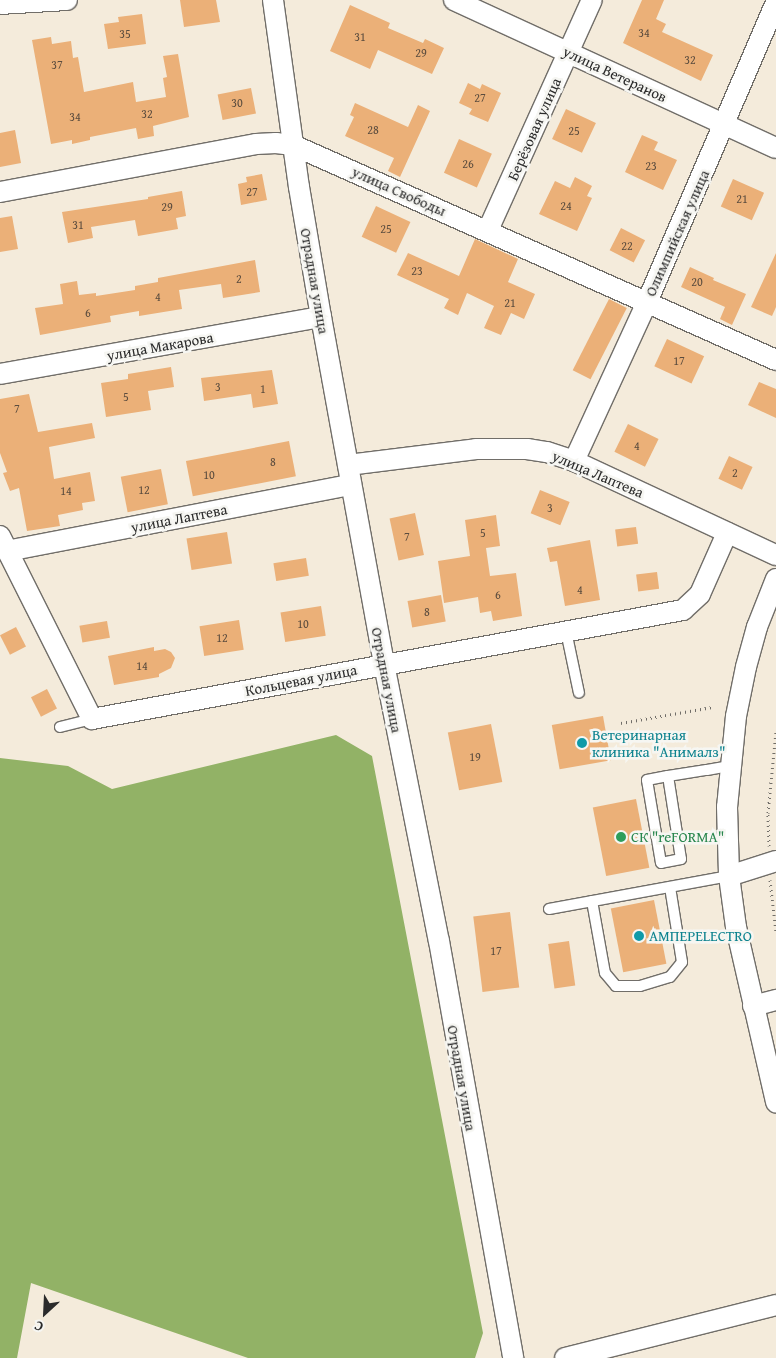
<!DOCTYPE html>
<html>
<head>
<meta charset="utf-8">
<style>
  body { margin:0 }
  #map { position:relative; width:776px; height:1358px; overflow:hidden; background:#f4ebdb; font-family:"Gentium Book Plus",serif }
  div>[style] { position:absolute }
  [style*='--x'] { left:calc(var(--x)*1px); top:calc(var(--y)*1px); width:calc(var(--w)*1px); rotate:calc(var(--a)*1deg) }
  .forest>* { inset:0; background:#92b266 }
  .building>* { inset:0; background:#ebb078; transform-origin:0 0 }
  .path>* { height:3px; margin-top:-1.5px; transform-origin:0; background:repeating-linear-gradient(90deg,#716e69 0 1px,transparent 0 5px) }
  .roads { filter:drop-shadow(1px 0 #716e69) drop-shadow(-1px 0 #716e69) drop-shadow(0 1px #716e69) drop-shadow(0 -1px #716e69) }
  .lane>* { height:10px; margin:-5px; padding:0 5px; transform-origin:5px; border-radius:5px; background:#fff }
  .street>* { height:20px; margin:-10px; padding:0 10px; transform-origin:10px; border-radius:10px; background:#fff }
  .dots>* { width:14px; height:14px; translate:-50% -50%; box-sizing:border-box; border:2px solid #f6f6f2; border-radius:50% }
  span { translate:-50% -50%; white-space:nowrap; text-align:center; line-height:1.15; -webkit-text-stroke:5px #f6f6f2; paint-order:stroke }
  .number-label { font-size:12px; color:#5b4c3e }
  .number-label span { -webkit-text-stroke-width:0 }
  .street-label { font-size:15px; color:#2b2b2b }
  .culture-label { font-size:15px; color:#0d838f }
  .left { translate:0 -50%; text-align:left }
  .leisure-label { font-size:15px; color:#27864d }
  .north { position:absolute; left:20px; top:1288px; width:50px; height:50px; -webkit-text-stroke:4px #f6f6f2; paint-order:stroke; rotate:205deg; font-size:14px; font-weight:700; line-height:20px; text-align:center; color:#2b2b2b }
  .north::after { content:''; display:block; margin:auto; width:18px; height:22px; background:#2b2b2b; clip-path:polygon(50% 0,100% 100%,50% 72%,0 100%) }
</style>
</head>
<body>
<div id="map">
  <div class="forest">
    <div style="clip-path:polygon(336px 735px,372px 756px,483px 1333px,475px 1358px,248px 1358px,31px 1283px,17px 1358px,0 1358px,0 758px,68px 766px,112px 789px)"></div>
  </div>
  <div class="building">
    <div style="clip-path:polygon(180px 0,216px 0,220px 22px,184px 27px)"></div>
    <div style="clip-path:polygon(642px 0,664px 0,656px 19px,666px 24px,662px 32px,713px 55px,701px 81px,623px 43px)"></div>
    <div style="clip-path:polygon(350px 5px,390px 23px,388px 28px,423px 43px,425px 39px,444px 48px,432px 74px,378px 50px,370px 69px,330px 51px)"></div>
    <div style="clip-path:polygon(142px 14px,146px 44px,108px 49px,104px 24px,119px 22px,118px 17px)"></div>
    <div style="clip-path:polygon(51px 37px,52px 44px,71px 41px,73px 58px,78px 57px,84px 92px,133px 82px,136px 102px,166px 97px,163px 78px,167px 77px,163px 56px,178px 54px,189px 117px,153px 126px,154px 136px,138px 139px,136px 128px,90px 137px,90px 140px,72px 144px,72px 140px,51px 144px,32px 40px)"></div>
    <div style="clip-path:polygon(468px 83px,480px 89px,482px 84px,501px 93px,488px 122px,469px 114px,472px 109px,459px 103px)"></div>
    <div style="left:251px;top:88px;width:26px;height:34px;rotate:79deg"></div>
    <div style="clip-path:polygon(355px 103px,408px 127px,418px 105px,430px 111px,400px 177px,388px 171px,394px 158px,345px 136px,354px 117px,350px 115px)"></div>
    <div style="left:566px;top:109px;width:33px;height:33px;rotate:25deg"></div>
    <div style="clip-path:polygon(15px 130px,21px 163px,0 167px,0 133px)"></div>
    <div style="clip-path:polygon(642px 135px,658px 142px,654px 150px,677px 160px,663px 190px,625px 172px)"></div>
    <div style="left:459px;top:139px;width:36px;height:37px;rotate:24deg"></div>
    <div style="clip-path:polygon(262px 174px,267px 200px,241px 205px,238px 184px,247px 182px,246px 177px)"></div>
    <div style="clip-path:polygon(575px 177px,592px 186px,587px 196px,592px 198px,577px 231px,539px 214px,555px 181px,570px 188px)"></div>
    <div style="left:733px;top:179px;width:34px;height:30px;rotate:24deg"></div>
    <div style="clip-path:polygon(182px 191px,186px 216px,176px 218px,178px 229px,138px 236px,135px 220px,91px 227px,93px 238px,68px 243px,62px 212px,148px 199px,148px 197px)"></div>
    <div style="left:376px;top:206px;width:38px;height:34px;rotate:25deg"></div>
    <div style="clip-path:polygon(12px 216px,18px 249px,0 252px,0 218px)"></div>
    <div style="left:621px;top:228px;width:27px;height:25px;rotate:27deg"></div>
    <div style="clip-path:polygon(475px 239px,518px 259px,508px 282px,535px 294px,524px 319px,511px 313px,501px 335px,484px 328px,494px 306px,467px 293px,458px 315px,444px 308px,449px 299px,397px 275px,408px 253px,459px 276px)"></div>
    <div style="clip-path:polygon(776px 253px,776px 307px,772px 316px,751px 307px)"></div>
    <div style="clip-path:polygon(255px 260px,260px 292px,223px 298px,221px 284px,179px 290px,182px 309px,139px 316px,139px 311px,110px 316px,111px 322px,40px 335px,35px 308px,63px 304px,60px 284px,77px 281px,79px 295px,96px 293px,96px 296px,135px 290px,135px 286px,158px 282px,158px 278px)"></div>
    <div style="clip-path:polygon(690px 267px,714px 278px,713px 280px,746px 294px,732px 325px,720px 319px,725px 307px,681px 287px)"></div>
    <div style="left:609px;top:299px;width:20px;height:80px;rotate:27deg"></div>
    <div style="left:667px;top:339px;width:41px;height:30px;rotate:25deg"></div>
    <div style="clip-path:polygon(171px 367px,174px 387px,148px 391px,151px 410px,106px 417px,101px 383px,128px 379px,128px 374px)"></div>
    <div style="clip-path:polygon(272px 370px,278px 404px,253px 408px,251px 394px,204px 401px,201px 378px)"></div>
    <div style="clip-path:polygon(759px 382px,776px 389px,776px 418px,748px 405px)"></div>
    <div style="clip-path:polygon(29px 394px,38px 432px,92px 423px,95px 438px,49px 447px,54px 479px,90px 472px,95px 501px,82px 503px,83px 510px,58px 515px,60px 526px,27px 531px,19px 488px,10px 491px,3px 473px,7px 472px,0 453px,0 399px)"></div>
    <div style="left:628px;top:424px;width:34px;height:31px;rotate:26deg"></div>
    <div style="left:289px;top:441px;width:36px;height:105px;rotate:79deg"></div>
    <div style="left:729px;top:456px;width:26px;height:25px;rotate:25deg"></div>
    <div style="left:161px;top:469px;width:36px;height:41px;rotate:79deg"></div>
    <div style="left:540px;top:490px;width:32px;height:25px;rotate:22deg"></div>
    <div style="left:415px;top:513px;width:43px;height:26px;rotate:78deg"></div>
    <div style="clip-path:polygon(496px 515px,500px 546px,486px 548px,490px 576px,516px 573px,522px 616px,493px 621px,491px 611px,480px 613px,478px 597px,444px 603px,438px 561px,470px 556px,465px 520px)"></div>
    <div style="left:636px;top:527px;width:17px;height:21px;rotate:83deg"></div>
    <div style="left:227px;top:532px;width:32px;height:41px;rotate:81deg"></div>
    <div style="clip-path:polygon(590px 540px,600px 600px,565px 606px,557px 561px,550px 562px,547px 548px)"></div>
    <div style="left:306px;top:558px;width:18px;height:33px;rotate:81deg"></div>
    <div style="left:657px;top:572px;width:17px;height:21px;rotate:83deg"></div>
    <div style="left:441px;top:595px;width:27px;height:34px;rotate:80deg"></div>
    <div style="left:321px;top:606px;width:30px;height:41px;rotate:81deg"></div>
    <div style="left:239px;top:620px;width:30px;height:40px;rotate:81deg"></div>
    <div style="left:107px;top:621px;width:17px;height:28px;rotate:80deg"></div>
    <div style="left:16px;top:627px;width:22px;height:18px;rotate:63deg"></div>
    <div style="clip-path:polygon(154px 647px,154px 651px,165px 649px,171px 652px,175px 658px,171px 668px,159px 674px,159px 677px,114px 685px,108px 656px)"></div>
    <div style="left:47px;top:689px;width:22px;height:18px;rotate:63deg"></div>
    <div style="left:603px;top:716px;width:45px;height:52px;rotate:80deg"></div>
    <div style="left:491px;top:724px;width:59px;height:44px;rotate:79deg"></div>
    <div style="left:636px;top:799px;width:70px;height:44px;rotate:79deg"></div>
    <div style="left:654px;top:900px;width:65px;height:44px;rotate:79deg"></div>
    <div style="left:510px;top:912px;width:76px;height:37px;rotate:83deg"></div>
    <div style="left:569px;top:941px;width:45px;height:21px;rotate:82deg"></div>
  </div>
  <div class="path">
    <div style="--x:621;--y:723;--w:93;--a:-9.9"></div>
    <div style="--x:769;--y:846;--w:33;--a:-92"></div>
    <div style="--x:768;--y:813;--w:81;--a:-84.4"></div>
    <div style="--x:770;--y:880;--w:52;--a:83.4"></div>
  </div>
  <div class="roads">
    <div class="lane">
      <div style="--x:566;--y:631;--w:63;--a:78.2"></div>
      <div style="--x:60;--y:727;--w:33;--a:-14"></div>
      <div style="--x:668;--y:776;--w:84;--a:81.1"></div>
      <div style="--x:681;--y:859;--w:20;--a:169"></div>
      <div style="--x:661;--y:863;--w:84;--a:-99.6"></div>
      <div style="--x:647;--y:780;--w:21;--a:-11"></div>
      <div style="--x:668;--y:776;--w:39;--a:-9"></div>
      <div style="--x:707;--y:770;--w:22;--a:-10"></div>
      <div style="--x:592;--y:901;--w:73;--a:79.8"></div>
      <div style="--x:605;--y:973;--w:17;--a:50"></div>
      <div style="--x:616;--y:986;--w:24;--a:0"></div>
      <div style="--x:640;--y:986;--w:31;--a:-17"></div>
      <div style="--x:670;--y:977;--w:19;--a:-51"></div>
      <div style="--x:682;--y:962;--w:76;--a:-99.1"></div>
      <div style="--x:549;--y:909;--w:183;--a:-10.4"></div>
    </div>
    <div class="street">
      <div style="--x:273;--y:0;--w:189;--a:82.1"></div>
      <div style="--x:299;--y:187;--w:132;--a:80.4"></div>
      <div style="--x:321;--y:317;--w:353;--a:79.7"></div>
      <div style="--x:384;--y:664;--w:282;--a:78.8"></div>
      <div style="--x:439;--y:941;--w:424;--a:79.9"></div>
      <div style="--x:454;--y:0;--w:354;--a:24.7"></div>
      <div style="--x:0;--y:4;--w:67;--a:-3.4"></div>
      <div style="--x:0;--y:192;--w:260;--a:-10.6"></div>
      <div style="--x:256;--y:144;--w:20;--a:-3"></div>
      <div style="--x:276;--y:143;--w:17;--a:7"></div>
      <div style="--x:293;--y:145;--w:529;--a:24"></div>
      <div style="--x:488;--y:230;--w:252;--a:-65.7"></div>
      <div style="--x:0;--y:374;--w:326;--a:-10.1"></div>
      <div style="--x:574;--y:461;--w:175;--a:-65.3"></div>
      <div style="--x:647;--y:302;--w:326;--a:-66.7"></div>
      <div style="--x:348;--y:465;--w:129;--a:-7.1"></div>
      <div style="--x:476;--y:449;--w:51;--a:0"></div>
      <div style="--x:527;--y:449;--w:20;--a:9"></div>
      <div style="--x:547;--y:452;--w:28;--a:18"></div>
      <div style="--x:574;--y:461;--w:223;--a:25"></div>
      <div style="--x:0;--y:536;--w:205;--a:63.3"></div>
      <div style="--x:92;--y:719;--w:601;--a:-10.45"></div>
      <div style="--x:683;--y:610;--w:23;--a:-43"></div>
      <div style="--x:700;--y:594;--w:67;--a:-66.1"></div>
      <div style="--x:7;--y:551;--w:350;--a:-10.9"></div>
      <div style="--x:776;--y:579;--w:52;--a:111.6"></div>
      <div style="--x:757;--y:627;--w:41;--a:105.4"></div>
      <div style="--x:746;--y:667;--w:50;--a:101.5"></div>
      <div style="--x:736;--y:716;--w:91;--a:95.6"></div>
      <div style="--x:727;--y:807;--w:69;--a:88.3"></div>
      <div style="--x:729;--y:876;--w:51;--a:82.2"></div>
      <div style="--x:736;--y:927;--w:180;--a:77.1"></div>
      <div style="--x:729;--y:876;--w:49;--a:-17.7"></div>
      <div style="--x:753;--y:1006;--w:24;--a:-15"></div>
      <div style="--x:565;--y:1358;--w:218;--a:-14.1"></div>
    </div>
  </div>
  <div class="dots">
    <div style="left:582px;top:743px;background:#0f9aa8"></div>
    <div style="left:621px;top:837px;background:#2e9e5b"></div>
    <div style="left:639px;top:936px;background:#0f9aa8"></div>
  </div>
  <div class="number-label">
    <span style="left:644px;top:33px">34</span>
    <span style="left:125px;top:34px">35</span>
    <span style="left:360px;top:37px">31</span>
    <span style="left:421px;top:53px">29</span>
    <span style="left:690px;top:60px">32</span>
    <span style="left:57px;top:65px">37</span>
    <span style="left:480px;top:98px">27</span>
    <span style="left:237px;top:103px">30</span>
    <span style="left:147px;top:114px">32</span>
    <span style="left:75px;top:117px">34</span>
    <span style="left:373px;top:130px">28</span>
    <span style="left:574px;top:131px">25</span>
    <span style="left:468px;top:164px">26</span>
    <span style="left:651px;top:166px">23</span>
    <span style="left:252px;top:192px">27</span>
    <span style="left:742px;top:199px">21</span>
    <span style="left:566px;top:206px">24</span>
    <span style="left:167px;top:207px">29</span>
    <span style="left:78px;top:225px">31</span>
    <span style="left:386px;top:229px">25</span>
    <span style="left:627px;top:246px">22</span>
    <span style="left:417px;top:271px">23</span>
    <span style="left:239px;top:279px">2</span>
    <span style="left:697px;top:282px">20</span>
    <span style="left:158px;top:297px">4</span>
    <span style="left:510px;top:303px">21</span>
    <span style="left:88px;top:313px">6</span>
    <span style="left:679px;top:361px">17</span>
    <span style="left:218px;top:387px">3</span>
    <span style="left:263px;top:389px">1</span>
    <span style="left:126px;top:397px">5</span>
    <span style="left:17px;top:409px">7</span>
    <span style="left:637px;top:446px">4</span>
    <span style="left:273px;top:462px">8</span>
    <span style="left:735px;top:473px">2</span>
    <span style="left:209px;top:475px">10</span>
    <span style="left:144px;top:490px">12</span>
    <span style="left:66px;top:491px">14</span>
    <span style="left:550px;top:508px">3</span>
    <span style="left:483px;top:533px">5</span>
    <span style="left:407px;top:537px">7</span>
    <span style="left:580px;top:590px">4</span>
    <span style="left:498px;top:595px">6</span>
    <span style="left:427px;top:612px">8</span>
    <span style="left:303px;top:624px">10</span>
    <span style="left:222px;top:638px">12</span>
    <span style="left:142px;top:666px">14</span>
    <span style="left:475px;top:757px">19</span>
    <span style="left:496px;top:951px">17</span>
  </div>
  <div class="street-label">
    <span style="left:615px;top:74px;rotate:25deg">улица Ветеранов</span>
    <span style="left:534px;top:129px;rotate:-66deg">Берёзовая улица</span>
    <span style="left:399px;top:191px;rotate:24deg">улица Свободы</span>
    <span style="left:677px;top:233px;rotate:-66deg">Олимпийская улица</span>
    <span style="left:315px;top:281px;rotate:80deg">Отрадная улица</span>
    <span style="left:160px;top:346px;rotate:-10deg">улица Макарова</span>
    <span style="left:598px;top:474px;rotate:23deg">улица Лаптева</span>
    <span style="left:179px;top:518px;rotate:-11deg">улица Лаптева</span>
    <span style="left:301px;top:680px;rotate:-11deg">Кольцевая улица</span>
    <span style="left:387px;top:680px;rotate:79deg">Отрадная улица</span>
    <span style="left:462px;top:1078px;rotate:80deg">Отрадная улица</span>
  </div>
  <div class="culture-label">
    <span class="left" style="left:592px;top:743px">Ветеринарная<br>клиника "Анималз"</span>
    <span class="left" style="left:649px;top:936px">АМПЕРELECTRO</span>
  </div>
  <div class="leisure-label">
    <span class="left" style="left:631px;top:837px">СК "reFORMA"</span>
  </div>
  <div class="north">С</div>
</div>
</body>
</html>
